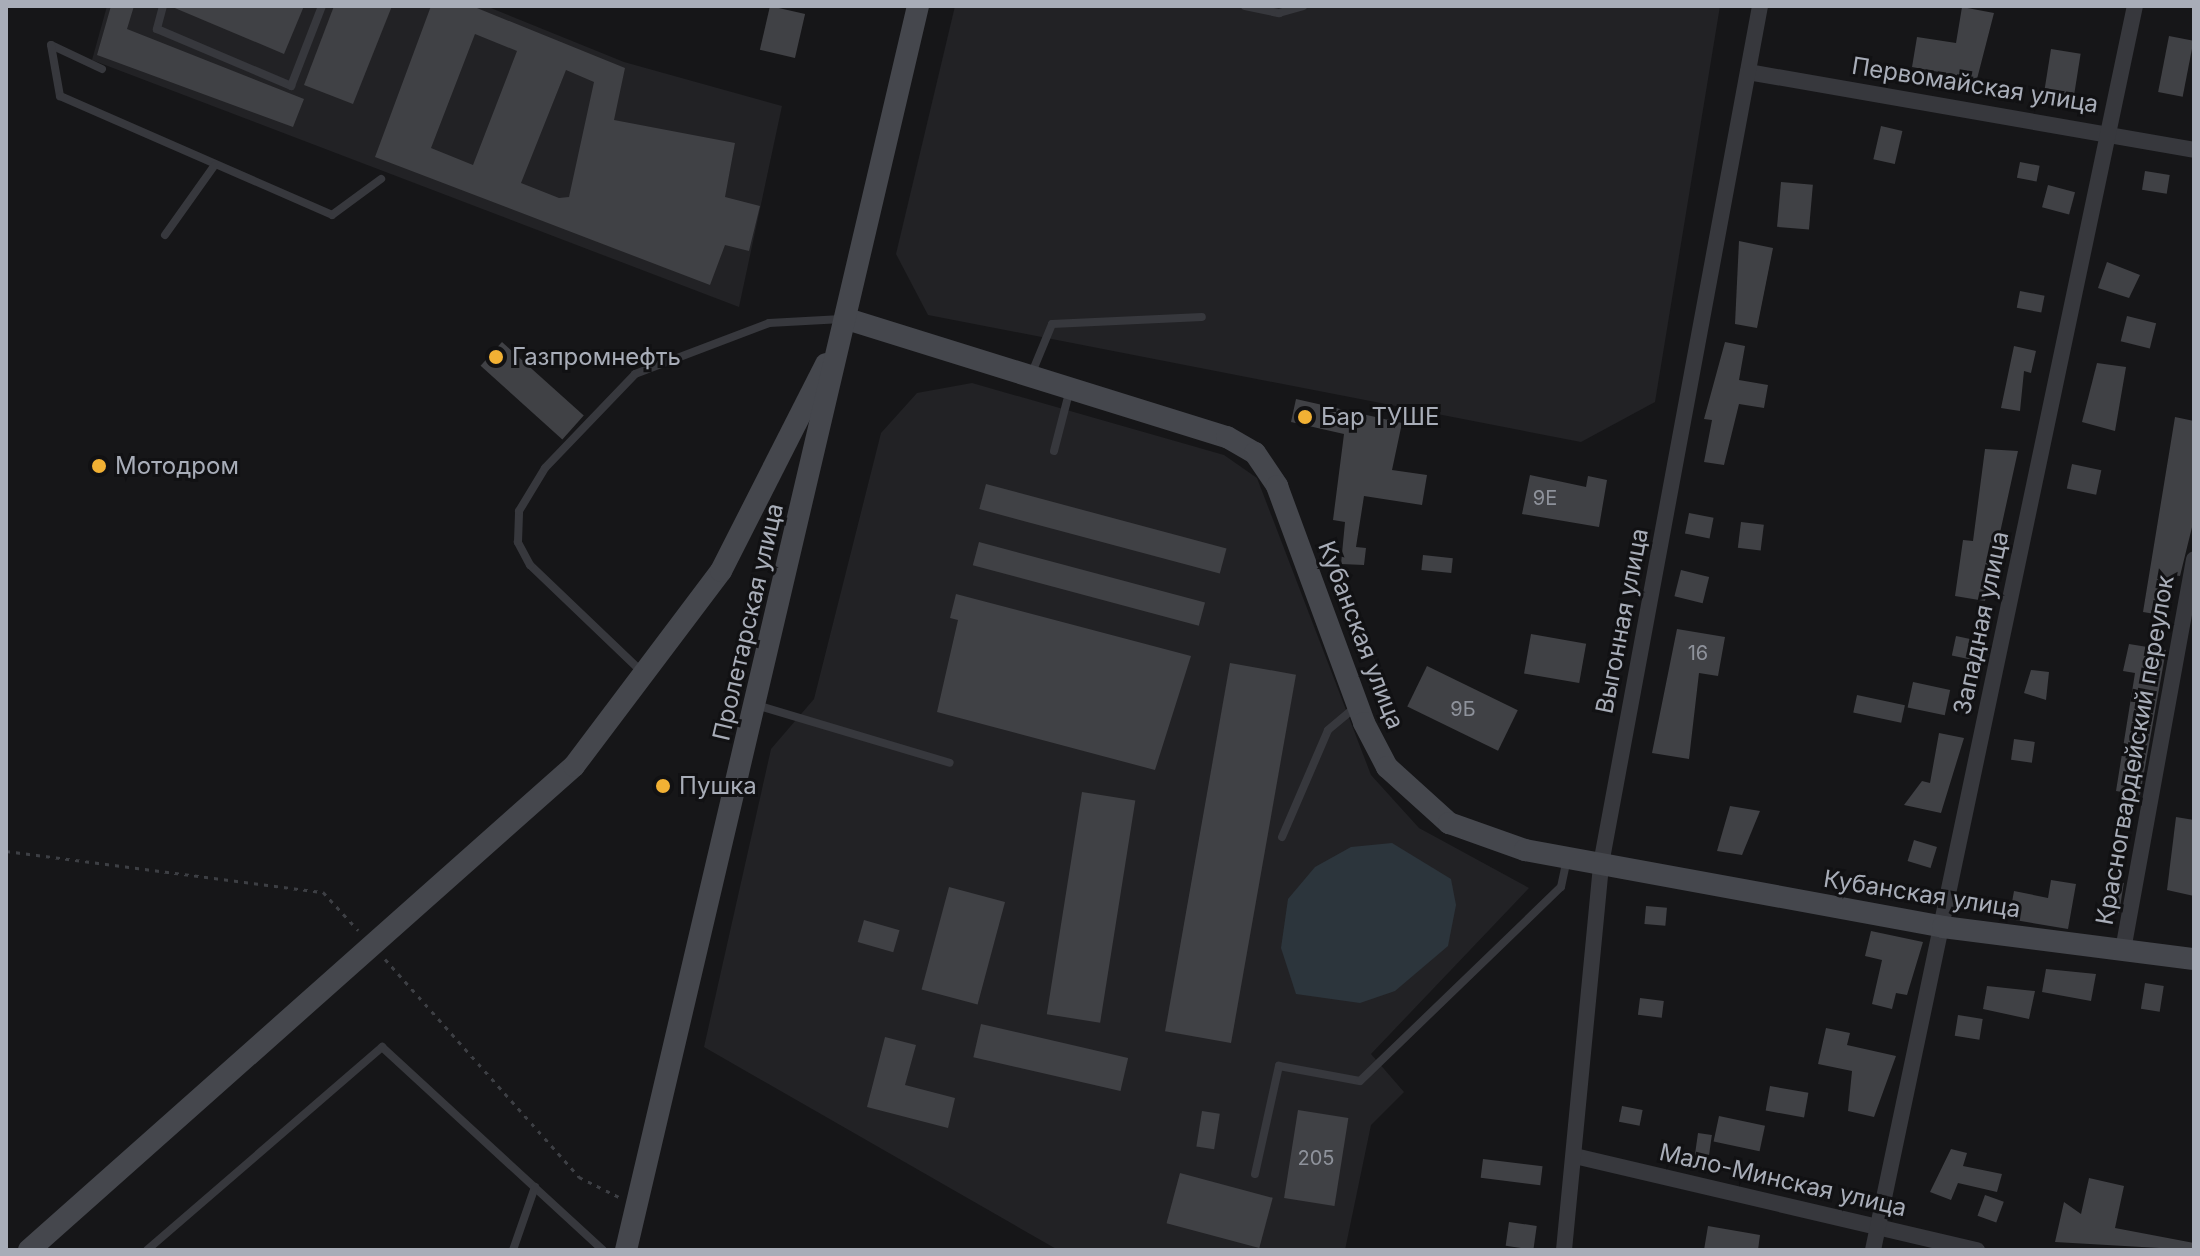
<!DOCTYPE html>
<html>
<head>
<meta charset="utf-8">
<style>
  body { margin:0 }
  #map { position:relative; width:2200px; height:1256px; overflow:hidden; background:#161618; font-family:Inter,sans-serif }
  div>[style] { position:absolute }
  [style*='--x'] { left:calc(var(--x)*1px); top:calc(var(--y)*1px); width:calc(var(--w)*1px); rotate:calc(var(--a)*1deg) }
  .built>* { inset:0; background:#222225 }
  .water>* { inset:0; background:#2c353c }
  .building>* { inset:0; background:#404145; transform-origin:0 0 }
  .path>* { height:3px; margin-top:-1.5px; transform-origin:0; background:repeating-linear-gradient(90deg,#3d3f44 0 4px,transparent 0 10px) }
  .lane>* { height:8px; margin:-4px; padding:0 4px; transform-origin:4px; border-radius:4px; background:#37383d }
  .street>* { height:16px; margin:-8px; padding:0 8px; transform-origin:8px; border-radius:8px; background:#37383d }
  .secondary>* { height:22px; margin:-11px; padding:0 11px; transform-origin:11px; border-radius:11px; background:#45474d }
  .dots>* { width:22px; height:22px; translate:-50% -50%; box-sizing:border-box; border:4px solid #111113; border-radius:50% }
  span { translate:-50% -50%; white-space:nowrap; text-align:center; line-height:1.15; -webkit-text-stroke:6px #111113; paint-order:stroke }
  .number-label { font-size:20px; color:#8e929b }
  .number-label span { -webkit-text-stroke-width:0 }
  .street-label { font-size:24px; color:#a8adb8 }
  .poi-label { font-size:24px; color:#a8adb8 }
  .left { translate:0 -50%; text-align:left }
  .frame { position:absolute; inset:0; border:8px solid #a8adb8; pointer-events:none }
</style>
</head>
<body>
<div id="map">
  <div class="built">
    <div style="clip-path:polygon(107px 6px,486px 6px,624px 62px,782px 106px,739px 307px,92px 60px)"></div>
    <div style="clip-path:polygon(955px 6px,1720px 6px,1655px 402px,1581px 442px,928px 315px,896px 254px)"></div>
    <div style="clip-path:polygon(972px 383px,1224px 455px,1257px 478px,1371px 775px,1419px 828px,1529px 888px,1371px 1054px,1404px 1092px,1371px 1125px,1345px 1250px,1058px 1250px,704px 1047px,771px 749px,814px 699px,881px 433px,917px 393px)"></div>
  </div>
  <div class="water">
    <div style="clip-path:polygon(1392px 843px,1451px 879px,1456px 905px,1448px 946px,1395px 991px,1360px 1003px,1296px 994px,1281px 948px,1288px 899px,1315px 867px,1351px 847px)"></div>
  </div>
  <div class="building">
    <div style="clip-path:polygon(111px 6px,134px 6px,127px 29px,304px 99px,293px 127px,97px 55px)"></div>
    <div style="clip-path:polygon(170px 6px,304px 6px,284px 54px)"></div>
    <div style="clip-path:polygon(334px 6px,392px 6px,353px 104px,304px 85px)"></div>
    <div style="clip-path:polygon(evenodd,431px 6px,472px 6px,625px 68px,614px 120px,735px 143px,725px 197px,760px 206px,749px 251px,725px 245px,710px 285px,375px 157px,431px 6px,475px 34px,517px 51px,473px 165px,431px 148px,475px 34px,431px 6px,566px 70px,594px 82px,569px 197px,559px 198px,521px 183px,566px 70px)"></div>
    <div style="left:770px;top:6px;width:36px;height:45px;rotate:13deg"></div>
    <div style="clip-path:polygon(1962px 7px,1994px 13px,1977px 79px,1912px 67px,1917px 37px,1956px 43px)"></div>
    <div style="left:2169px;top:36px;width:25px;height:57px;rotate:11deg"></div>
    <div style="left:2051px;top:49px;width:30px;height:43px;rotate:9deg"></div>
    <div style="left:1881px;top:126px;width:22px;height:34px;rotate:13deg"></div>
    <div style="left:2020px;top:162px;width:20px;height:16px;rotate:11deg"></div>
    <div style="left:2145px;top:171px;width:25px;height:19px;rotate:9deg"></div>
    <div style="left:1781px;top:182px;width:32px;height:45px;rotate:5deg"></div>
    <div style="left:2048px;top:185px;width:28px;height:23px;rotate:15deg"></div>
    <div style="clip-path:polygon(1739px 241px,1773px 248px,1757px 328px,1735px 324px)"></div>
    <div style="clip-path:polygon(2107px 262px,2140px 275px,2129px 298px,2098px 288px)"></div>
    <div style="left:2020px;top:291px;width:25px;height:17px;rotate:11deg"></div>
    <div style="left:2127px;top:316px;width:30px;height:26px;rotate:14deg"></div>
    <div style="left:502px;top:342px;width:110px;height:32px;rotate:42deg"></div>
    <div style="clip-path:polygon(1725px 342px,1745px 346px,1739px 380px,1768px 385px,1764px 408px,1739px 404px,1724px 465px,1704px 462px,1712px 420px,1704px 419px)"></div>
    <div style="clip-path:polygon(2014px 346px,2036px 351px,2031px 373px,2024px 371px,2020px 411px,2001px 408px)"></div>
    <div style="clip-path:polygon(2097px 363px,2126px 367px,2115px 431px,2082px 422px)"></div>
    <div style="clip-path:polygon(1296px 399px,1402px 423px,1392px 470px,1427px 475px,1422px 505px,1364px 496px,1356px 547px,1366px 548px,1364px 565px,1341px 564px,1345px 522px,1333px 520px,1344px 434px,1291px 422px)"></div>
    <div style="clip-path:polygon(2175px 417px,2194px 421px,2194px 519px,2180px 576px,2172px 575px,2167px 616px,2143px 612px)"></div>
    <div style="clip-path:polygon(1985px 449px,2018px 451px,1985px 601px,1955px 596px,1963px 540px,1973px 541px)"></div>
    <div style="left:2072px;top:464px;width:30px;height:25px;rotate:12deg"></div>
    <div style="clip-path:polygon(1530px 475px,1586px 487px,1588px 476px,1607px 480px,1599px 527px,1522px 514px)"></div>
    <div style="left:986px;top:484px;width:249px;height:26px;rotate:15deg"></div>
    <div style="left:1689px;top:513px;width:25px;height:21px;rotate:11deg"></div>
    <div style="left:1741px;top:522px;width:23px;height:26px;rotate:7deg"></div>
    <div style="left:979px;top:542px;width:234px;height:24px;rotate:15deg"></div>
    <div style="left:1423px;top:555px;width:30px;height:15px;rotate:6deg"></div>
    <div style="left:1681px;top:570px;width:29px;height:27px;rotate:14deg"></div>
    <div style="clip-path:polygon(956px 594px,1191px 656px,1155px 770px,937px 712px,958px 620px,950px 618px)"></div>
    <div style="clip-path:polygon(1677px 629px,1725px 637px,1718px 676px,1699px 673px,1689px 759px,1652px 753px)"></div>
    <div style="left:1531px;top:634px;width:56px;height:40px;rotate:10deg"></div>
    <div style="left:1956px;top:636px;width:29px;height:20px;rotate:12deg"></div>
    <div style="clip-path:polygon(2129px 644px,2166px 650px,2140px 795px,2116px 791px,2135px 673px,2123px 671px)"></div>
    <div style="left:1230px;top:663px;width:67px;height:374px;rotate:10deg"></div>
    <div style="left:1427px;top:666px;width:101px;height:45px;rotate:26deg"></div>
    <div style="clip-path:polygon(2031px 670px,2049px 672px,2046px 700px,2024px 693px)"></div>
    <div style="left:1913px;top:682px;width:38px;height:26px;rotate:12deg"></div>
    <div style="left:1857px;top:695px;width:49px;height:18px;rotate:12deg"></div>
    <div style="clip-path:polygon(1939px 733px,1964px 738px,1941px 813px,1904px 805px,1922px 781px,1930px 783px)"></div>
    <div style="left:2014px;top:739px;width:21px;height:21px;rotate:8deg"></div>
    <div style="left:1082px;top:792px;width:54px;height:225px;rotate:9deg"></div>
    <div style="clip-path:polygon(1730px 806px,1760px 811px,1742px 855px,1717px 851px)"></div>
    <div style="clip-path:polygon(2176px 817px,2194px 820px,2194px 896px,2167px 890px)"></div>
    <div style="left:1914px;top:840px;width:24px;height:22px;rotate:17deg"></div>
    <div style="clip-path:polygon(2051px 880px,2076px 884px,2068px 929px,2009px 919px,2014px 891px,2048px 898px)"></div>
    <div style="left:2112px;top:881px;width:12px;height:30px;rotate:9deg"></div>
    <div style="left:949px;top:887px;width:58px;height:106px;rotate:15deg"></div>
    <div style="left:1646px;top:906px;width:21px;height:18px;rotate:5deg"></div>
    <div style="left:864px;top:920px;width:37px;height:23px;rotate:16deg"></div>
    <div style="clip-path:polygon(1871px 931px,1923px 942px,1907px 995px,1896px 993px,1892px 1009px,1872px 1004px,1882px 960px,1865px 956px)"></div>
    <div style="clip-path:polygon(2046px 969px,2096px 974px,2091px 1001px,2042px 992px)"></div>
    <div style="left:2145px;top:983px;width:19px;height:26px;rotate:9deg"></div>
    <div style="clip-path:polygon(1987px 986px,2035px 991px,2029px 1019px,1983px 1009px)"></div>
    <div style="left:1640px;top:998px;width:24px;height:17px;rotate:7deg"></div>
    <div style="left:1958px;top:1015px;width:25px;height:21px;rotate:9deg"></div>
    <div style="left:981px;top:1024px;width:151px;height:34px;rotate:13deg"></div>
    <div style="clip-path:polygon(1826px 1028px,1850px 1033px,1847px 1045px,1896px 1056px,1874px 1117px,1848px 1111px,1852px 1071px,1818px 1064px)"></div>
    <div style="clip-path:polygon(885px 1037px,916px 1045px,905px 1085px,955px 1098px,948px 1128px,867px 1107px)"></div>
    <div style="left:1770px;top:1086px;width:39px;height:25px;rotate:10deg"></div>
    <div style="left:1622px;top:1106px;width:21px;height:16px;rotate:11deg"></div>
    <div style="left:1298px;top:1110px;width:51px;height:89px;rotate:9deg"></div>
    <div style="left:1202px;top:1111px;width:18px;height:36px;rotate:9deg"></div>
    <div style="left:1719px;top:1116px;width:47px;height:26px;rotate:12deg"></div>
    <div style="left:1698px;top:1133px;width:14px;height:25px;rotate:8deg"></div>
    <div style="clip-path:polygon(1951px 1149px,1967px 1153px,1963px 1166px,2002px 1174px,1997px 1192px,1958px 1183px,1951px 1200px,1930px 1192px)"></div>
    <div style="left:1483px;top:1159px;width:60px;height:19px;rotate:7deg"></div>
    <div style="left:1180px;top:1173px;width:96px;height:52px;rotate:15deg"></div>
    <div style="clip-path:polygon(2089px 1178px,2124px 1186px,2115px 1228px,2194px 1243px,2194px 1250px,2055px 1242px,2064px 1202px,2081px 1214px)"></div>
    <div style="left:1985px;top:1195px;width:20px;height:22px;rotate:20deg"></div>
    <div style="left:1509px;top:1222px;width:28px;height:24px;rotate:8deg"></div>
    <div style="clip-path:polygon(1708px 1226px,1760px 1235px,1758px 1250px,1704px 1250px)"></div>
  </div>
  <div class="path">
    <div style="--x:6;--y:851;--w:320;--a:7.4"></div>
    <div style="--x:323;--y:892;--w:52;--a:47.4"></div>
    <div style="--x:385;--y:959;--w:292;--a:48.3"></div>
    <div style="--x:579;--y:1177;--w:45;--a:26.6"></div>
  </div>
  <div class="lane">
    <div style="--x:163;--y:6;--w:24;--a:105"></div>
    <div style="--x:157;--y:29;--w:146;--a:23"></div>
    <div style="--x:291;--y:86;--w:86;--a:-68.8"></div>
    <div style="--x:1245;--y:6;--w:35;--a:12"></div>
    <div style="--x:1279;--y:13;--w:25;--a:-16"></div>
    <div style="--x:102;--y:69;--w:56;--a:-154.8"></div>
    <div style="--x:51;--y:45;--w:52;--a:80"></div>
    <div style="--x:60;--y:96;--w:297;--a:23.6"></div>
    <div style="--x:332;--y:215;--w:61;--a:-36.3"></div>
    <div style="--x:165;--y:235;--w:85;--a:-54.6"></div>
    <div style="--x:1031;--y:375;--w:55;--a:-67.6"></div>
    <div style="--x:1052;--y:324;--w:150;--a:-2.7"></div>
    <div style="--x:1054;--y:451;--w:64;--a:-75.5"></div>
    <div style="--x:643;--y:673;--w:156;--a:-136.3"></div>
    <div style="--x:530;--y:565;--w:26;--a:-118"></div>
    <div style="--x:518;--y:542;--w:31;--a:-88"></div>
    <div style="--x:519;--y:511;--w:50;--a:-58.8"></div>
    <div style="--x:545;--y:468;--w:130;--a:-46.2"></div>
    <div style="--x:635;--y:374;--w:143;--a:-20.8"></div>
    <div style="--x:769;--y:323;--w:73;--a:-3.1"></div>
    <div style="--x:756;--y:705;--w:202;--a:16.6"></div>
    <div style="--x:1282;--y:837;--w:116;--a:-66.7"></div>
    <div style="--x:1328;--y:730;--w:38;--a:-40"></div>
    <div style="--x:1255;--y:1174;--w:111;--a:-77.5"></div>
    <div style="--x:1279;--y:1066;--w:82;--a:10.5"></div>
    <div style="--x:1360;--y:1081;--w:279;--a:-44"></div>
    <div style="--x:1561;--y:887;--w:29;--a:-78"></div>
    <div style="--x:147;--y:1250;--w:311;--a:-40.8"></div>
    <div style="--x:382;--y:1047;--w:300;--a:42.6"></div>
    <div style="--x:513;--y:1250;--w:67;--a:-70.8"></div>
  </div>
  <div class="street">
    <div style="--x:1748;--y:72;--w:453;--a:9.9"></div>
    <div style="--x:2123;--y:950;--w:397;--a:-79.7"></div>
    <div style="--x:1579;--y:1157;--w:409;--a:13.2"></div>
    <div style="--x:1564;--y:1250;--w:388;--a:-84.5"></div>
    <div style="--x:1601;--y:864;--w:873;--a:-79.5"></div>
    <div style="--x:1873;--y:1250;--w:1271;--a:-78.11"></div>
  </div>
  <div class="secondary">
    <div style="--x:847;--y:319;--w:398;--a:17.3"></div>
    <div style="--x:1227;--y:437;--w:32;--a:30"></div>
    <div style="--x:1255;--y:453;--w:40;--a:56"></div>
    <div style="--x:1277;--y:486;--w:252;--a:69.8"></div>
    <div style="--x:1364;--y:723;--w:50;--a:62.4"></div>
    <div style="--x:1387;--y:767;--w:84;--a:42.1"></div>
    <div style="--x:1449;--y:823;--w:81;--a:19.6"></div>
    <div style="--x:1525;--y:850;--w:425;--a:10.4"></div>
    <div style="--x:1943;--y:927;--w:253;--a:7.3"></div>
    <div style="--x:29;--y:1250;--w:729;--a:-41.61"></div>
    <div style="--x:574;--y:766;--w:244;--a:-53"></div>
    <div style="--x:721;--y:571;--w:232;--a:-63.1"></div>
    <div style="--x:626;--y:1250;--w:1278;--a:-76.79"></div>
  </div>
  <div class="dots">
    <div style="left:496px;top:357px;background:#f2b134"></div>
    <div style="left:1305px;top:417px;background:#f2b134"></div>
    <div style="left:99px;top:466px;background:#f2b134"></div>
    <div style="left:663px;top:786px;background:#f2b134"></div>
  </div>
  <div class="number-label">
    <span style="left:1545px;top:498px">9Е</span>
    <span style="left:1698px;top:653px">16</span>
    <span style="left:1463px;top:709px">9Б</span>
    <span style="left:1316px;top:1158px">205</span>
  </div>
  <div class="street-label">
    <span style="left:1975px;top:85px;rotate:9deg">Первомайская улица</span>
    <span style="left:1622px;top:621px;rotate:-79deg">Выгонная улица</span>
    <span style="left:748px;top:622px;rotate:-77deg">Пролетарская улица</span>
    <span style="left:1981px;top:623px;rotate:-78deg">Западная улица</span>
    <span style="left:1361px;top:635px;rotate:69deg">Кубанская улица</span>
    <span style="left:2135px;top:750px;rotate:-80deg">Красногвардейский переулок</span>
    <span style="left:1922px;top:894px;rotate:9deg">Кубанская улица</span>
    <span style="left:1783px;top:1180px;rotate:13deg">Мало-Минская улица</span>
  </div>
  <div class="poi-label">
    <span class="left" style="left:512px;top:357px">Газпромнефть</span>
    <span class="left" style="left:1321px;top:417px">Бар ТУШЕ</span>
    <span class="left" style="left:115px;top:466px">Мотодром</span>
    <span class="left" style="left:679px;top:786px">Пушка</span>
  </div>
  <div class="frame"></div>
</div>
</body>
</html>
